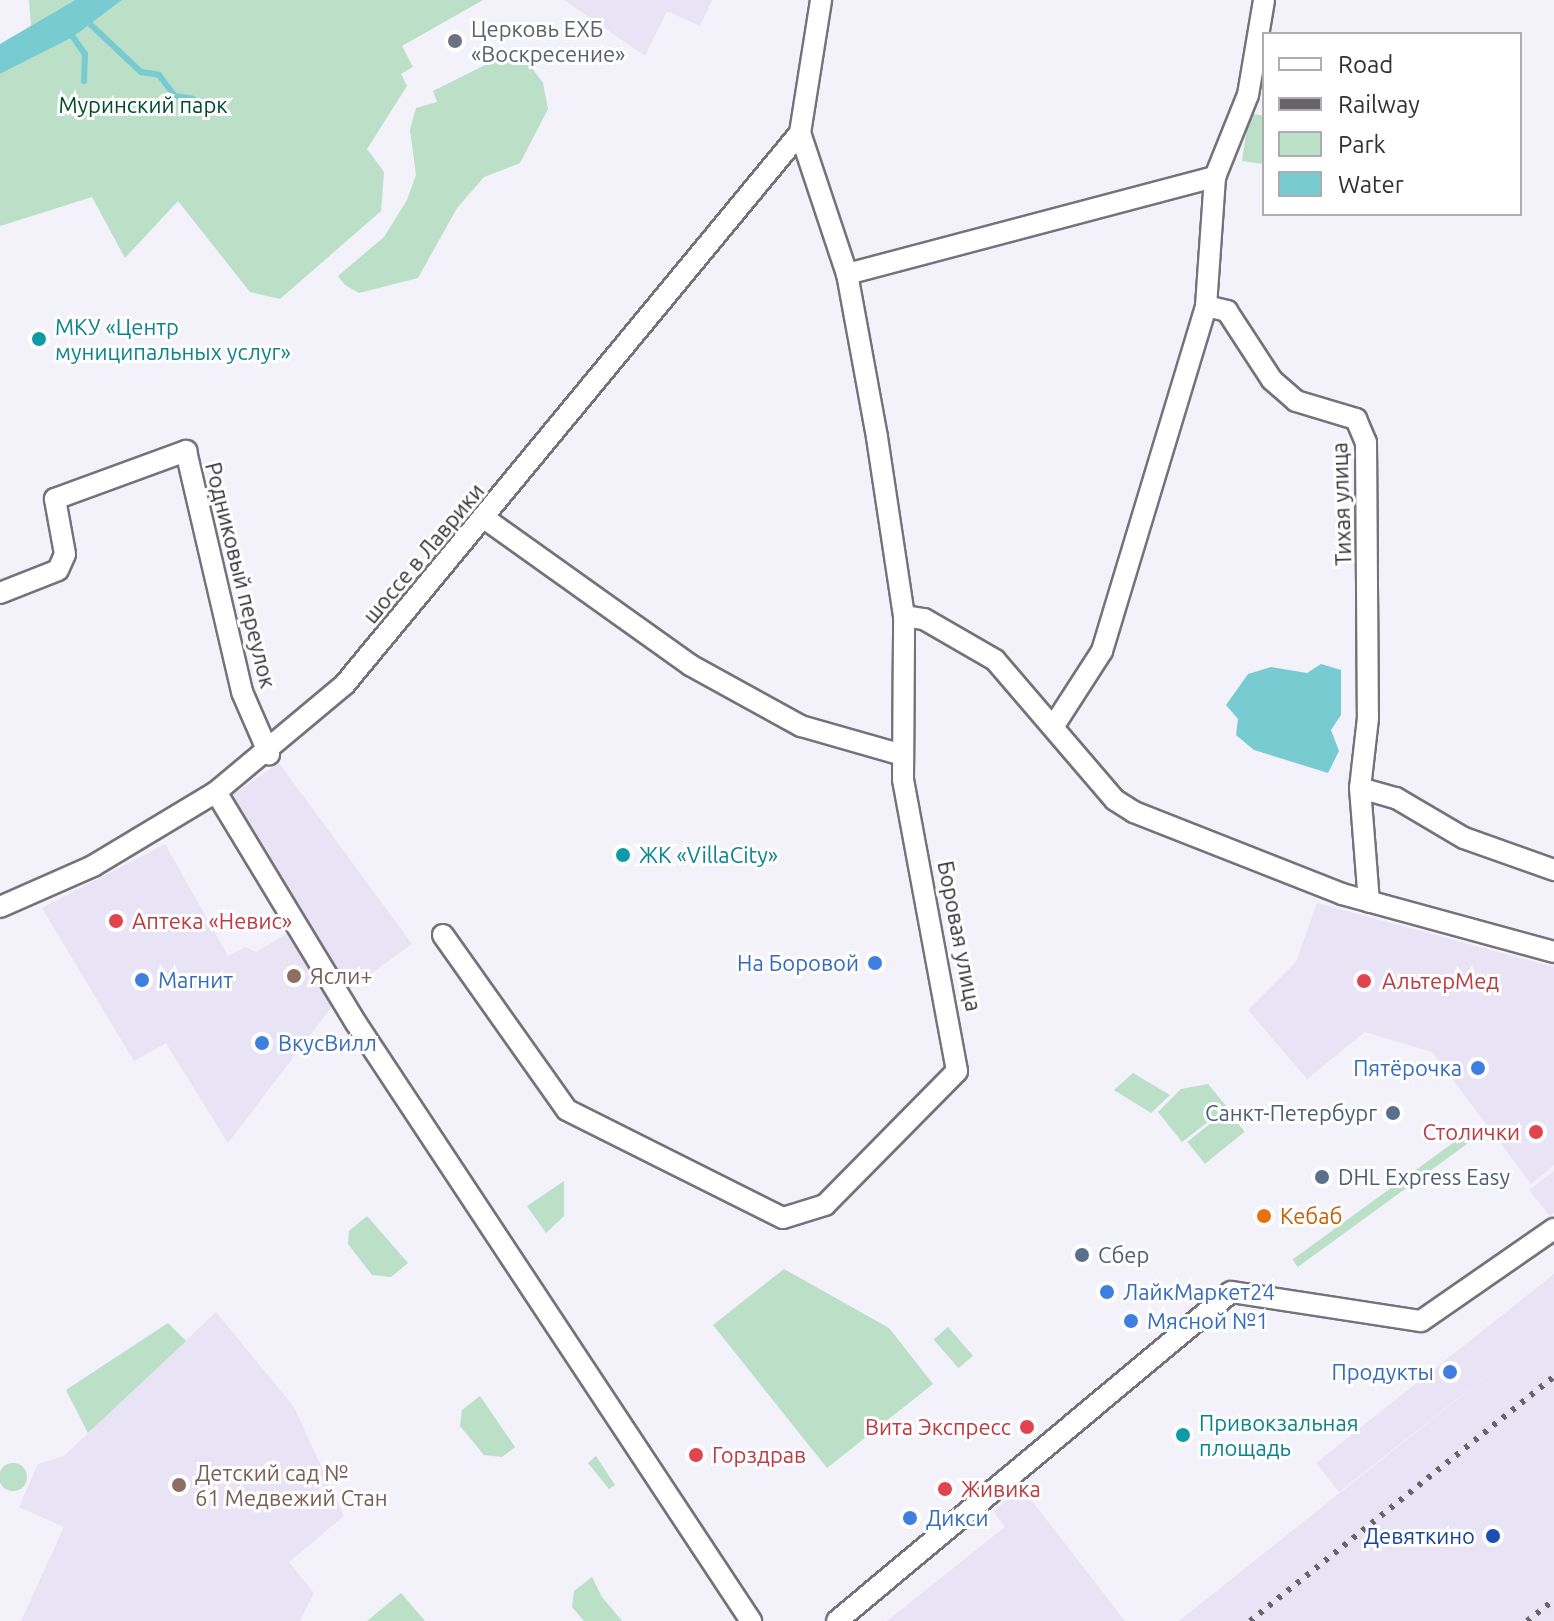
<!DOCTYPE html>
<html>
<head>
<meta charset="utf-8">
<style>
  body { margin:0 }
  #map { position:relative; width:1554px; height:1621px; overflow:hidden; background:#f3f1fa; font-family:Ubuntu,sans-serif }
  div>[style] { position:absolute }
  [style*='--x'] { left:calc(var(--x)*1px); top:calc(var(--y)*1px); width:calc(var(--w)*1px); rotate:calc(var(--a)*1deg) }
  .built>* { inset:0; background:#e8e4f5 }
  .green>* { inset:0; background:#bbdfc7; transform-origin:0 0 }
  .round { border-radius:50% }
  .water>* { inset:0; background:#78cbd0 }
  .stream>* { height:6px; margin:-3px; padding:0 3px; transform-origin:3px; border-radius:3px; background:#78cbd0 }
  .roads { filter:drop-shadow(2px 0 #74737b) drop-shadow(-2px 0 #74737b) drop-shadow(0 2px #74737b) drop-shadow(0 -2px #74737b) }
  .minor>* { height:20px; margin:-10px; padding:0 10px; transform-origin:10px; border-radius:10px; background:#fff }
  .rail>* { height:6px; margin-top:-3px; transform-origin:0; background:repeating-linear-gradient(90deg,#67656b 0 4px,transparent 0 12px) }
  .dots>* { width:22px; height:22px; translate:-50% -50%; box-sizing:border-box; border:4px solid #fff; border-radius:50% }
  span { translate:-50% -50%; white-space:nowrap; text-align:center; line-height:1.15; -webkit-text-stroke:6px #fff; paint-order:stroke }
  .worship-label { font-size:22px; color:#5b616d }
  .left { translate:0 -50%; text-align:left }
  .park-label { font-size:22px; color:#004c2b }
  .culture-label { font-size:22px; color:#0d838f }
  .street-label { font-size:22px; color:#323135 }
  .health-label { font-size:22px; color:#be3a42 }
  .right { translate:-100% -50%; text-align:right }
  .shop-label { font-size:22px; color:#366cbe }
  .education-label { font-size:22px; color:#785e54 }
  .service-label { font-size:22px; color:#4e5e75 }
  .food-label { font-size:22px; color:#c56008 }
  .transit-label { font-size:22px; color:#164399 }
  .legend { position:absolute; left:1262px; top:32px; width:260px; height:184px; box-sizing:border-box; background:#fff; border:2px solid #adadae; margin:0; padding:10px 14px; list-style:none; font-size:24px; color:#323135 }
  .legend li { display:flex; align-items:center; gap:16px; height:40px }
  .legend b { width:40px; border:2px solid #adadae }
</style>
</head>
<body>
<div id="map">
  <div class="built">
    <div style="clip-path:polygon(564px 0,712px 0,700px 26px,667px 11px,645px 56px)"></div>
    <div style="clip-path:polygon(279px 763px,412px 944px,350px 989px,228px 798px)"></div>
    <div style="clip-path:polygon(165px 844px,228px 956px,246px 947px,256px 952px,290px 932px,333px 1005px,228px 1143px,166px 1043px,134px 1061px,42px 908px)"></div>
    <div style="clip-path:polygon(1317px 903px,1554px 967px,1554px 1165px,1531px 1184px,1432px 1052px,1365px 1032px,1307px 1079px,1248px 1010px,1296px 962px)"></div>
    <div style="clip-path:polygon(1554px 1171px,1554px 1213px,1550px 1216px,1529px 1190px)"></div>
    <div style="clip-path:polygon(1554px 1274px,1554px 1621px,1179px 1621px,1518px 1351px,1339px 1492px,1316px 1463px)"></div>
    <div style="clip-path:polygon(216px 1312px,294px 1407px,344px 1516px,289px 1562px,314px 1593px,300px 1621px,21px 1621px,64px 1527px,19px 1507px,38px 1464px,64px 1456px)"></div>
    <div style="clip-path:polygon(1022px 1488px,1125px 1621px,887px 1621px,1005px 1527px,993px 1511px)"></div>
  </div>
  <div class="green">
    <div style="clip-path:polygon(29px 0,75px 0,31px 26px)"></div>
    <div style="clip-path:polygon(122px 0,483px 0,402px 46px,413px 67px,401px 74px,407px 86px,367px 149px,384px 172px,381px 211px,280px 299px,250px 292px,178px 201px,125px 258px,92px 197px,0 226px,0 74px,73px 37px)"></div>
    <div style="clip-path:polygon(511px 52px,515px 59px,523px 56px,543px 83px,548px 109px,520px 163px,484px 177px,457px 208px,418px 278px,359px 293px,345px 285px,338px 276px,384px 237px,407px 200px,416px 175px,410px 130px,416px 108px,437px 102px,433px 91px)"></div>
    <div style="clip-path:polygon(1249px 113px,1264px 116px,1264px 164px,1242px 161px)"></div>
    <div style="clip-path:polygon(1133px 1073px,1170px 1095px,1151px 1113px,1114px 1090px)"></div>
    <div style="clip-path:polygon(1208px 1084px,1227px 1107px,1182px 1142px,1158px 1112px,1181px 1089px)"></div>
    <div style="left:1227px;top:1110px;width:28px;height:51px;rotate:51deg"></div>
    <div style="left:1464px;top:1135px;width:9px;height:212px;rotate:54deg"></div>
    <div style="clip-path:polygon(564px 1181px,564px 1216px,546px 1233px,527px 1206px)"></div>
    <div style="clip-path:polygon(367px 1216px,408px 1263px,391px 1277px,372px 1275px,348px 1244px,349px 1231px)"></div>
    <div style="clip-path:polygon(784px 1269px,889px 1328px,933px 1384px,827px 1468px,713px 1325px)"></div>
    <div style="clip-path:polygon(168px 1323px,186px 1341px,88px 1433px,66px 1390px)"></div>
    <div style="left:948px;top:1327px;width:38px;height:19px;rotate:49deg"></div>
    <div style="clip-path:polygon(480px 1396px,515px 1447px,502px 1457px,484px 1455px,460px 1426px,462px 1410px)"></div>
    <div style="clip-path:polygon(596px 1456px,615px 1485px,609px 1489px,588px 1463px)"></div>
    <div class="round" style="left:-1px;top:1463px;width:28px;height:28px"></div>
    <div style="clip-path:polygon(592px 1577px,602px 1597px,622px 1621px,584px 1621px,572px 1607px,574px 1591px)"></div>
    <div style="clip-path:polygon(401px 1593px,425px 1621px,367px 1621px)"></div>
  </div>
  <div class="water">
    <div style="clip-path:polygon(75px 0,122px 0,73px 37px,0 74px,0 44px)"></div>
    <div style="clip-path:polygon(1321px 664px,1341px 670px,1341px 715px,1331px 730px,1339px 751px,1328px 773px,1254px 750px,1236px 735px,1238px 719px,1226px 705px,1248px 674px,1271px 667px,1307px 673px)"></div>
  </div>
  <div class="stream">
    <div style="--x:90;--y:24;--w:70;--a:43.3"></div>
    <div style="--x:141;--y:72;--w:18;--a:9"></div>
    <div style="--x:159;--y:75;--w:26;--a:53"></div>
    <div style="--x:175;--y:96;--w:18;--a:9"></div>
    <div style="--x:73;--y:37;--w:21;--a:55"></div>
    <div style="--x:85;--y:54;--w:27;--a:92"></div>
  </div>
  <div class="roads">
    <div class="minor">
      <div style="--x:847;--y:274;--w:381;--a:-14.8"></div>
      <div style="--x:1206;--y:306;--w:22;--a:13"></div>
      <div style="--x:1227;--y:311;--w:82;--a:56.9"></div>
      <div style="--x:1272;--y:380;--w:32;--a:41"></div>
      <div style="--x:1296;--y:401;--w:63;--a:16.7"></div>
      <div style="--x:1356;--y:419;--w:25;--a:67"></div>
      <div style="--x:1366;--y:442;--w:276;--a:89.6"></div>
      <div style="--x:1368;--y:718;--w:70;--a:96.5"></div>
      <div style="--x:1360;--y:788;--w:114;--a:85.5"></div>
      <div style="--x:484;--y:518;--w:253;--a:35.5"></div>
      <div style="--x:690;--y:665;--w:127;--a:28.8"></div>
      <div style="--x:801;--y:726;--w:106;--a:15.9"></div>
      <div style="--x:0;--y:593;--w:62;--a:-21.6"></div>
      <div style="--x:58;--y:570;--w:17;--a:-66"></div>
      <div style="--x:65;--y:554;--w:56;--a:-100.3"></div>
      <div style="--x:55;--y:499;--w:140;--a:-20.1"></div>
      <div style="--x:186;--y:451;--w:247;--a:76.9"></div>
      <div style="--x:242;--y:692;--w:68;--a:66.5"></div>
      <div style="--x:904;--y:616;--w:20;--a:9"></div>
      <div style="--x:924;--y:619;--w:82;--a:30"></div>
      <div style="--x:995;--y:660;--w:184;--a:49.4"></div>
      <div style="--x:1115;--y:800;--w:22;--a:32"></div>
      <div style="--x:1134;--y:812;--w:224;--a:21.5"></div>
      <div style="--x:1342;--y:894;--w:220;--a:15.3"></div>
      <div style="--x:1055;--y:724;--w:87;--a:-57.2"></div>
      <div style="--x:1102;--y:651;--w:360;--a:-73.2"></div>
      <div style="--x:1206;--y:306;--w:129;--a:-86"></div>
      <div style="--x:1215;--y:177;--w:88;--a:-68.1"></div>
      <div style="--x:1248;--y:95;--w:96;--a:-80.4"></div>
      <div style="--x:1360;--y:788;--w:37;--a:16"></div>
      <div style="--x:1396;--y:798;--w:79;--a:30.5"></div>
      <div style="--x:1464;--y:838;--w:96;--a:19.6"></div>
      <div style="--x:216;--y:792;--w:270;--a:58.8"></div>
      <div style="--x:356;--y:1023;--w:717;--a:56.55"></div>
      <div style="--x:0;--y:907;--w:102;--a:-23.8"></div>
      <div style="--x:93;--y:866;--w:144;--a:-31"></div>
      <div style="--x:216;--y:792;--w:168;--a:-39.9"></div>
      <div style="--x:345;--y:684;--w:715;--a:-50.45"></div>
      <div style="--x:800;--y:133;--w:135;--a:-81"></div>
      <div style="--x:443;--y:935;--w:214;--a:54.7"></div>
      <div style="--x:567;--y:1110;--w:241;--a:26.6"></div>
      <div style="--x:783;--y:1218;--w:44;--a:-17.2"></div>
      <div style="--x:825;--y:1205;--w:188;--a:-45.4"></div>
      <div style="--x:957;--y:1071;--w:297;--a:-100.5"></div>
      <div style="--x:903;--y:779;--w:163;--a:-89.6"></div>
      <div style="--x:904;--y:616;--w:181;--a:-98.6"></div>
      <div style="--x:877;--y:437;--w:166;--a:-100.4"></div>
      <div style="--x:847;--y:274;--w:149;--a:-108.4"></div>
      <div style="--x:837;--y:1621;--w:513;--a:-39.86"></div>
      <div style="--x:1231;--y:1292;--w:192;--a:8.7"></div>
      <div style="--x:1421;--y:1321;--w:162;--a:-34.7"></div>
    </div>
  </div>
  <div class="rail">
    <div style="--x:1250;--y:1621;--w:390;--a:-38.8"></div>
    <div style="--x:1527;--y:1621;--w:34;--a:-38"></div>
  </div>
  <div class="dots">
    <div style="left:455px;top:41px;background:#6b7280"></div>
    <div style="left:39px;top:339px;background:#0f9aa8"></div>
    <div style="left:623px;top:855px;background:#0f9aa8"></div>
    <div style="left:116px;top:921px;background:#e0444e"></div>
    <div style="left:875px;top:963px;background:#3f7fe0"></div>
    <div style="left:294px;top:976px;background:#8d6e63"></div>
    <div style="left:142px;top:980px;background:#3f7fe0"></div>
    <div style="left:1364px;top:981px;background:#e0444e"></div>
    <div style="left:262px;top:1043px;background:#3f7fe0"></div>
    <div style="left:1478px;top:1068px;background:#3f7fe0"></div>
    <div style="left:1393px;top:1113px;background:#5c6f8a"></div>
    <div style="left:1536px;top:1132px;background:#e0444e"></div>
    <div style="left:1322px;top:1177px;background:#5c6f8a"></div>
    <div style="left:1264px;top:1216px;background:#e8710a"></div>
    <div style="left:1082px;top:1255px;background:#5c6f8a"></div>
    <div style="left:1107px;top:1292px;background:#3f7fe0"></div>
    <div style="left:1131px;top:1321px;background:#3f7fe0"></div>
    <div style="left:1450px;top:1372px;background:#3f7fe0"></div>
    <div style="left:1027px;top:1427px;background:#e0444e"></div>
    <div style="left:1183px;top:1435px;background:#0f9aa8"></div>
    <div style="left:696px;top:1455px;background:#e0444e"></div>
    <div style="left:179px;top:1485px;background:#8d6e63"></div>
    <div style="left:945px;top:1489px;background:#e0444e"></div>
    <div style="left:910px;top:1518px;background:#3f7fe0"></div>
    <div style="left:1493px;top:1536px;background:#1a4fb4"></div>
  </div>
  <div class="worship-label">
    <span class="left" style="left:471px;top:41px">Церковь ЕХБ<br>«Воскресение»</span>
  </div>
  <div class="park-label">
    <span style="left:143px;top:105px">Муринский парк</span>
  </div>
  <div class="culture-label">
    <span class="left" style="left:55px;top:339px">МКУ «Центр<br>муниципальных услуг»</span>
    <span class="left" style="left:639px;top:855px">ЖК «VillaCity»</span>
    <span class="left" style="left:1199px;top:1435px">Привокзальная<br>площадь</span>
  </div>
  <div class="street-label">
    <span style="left:1341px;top:504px;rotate:-92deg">Тихая улица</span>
    <span style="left:423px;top:553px;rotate:-50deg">шоссе в Лаврики</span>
    <span style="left:241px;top:575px;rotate:76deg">Родниковый переулок</span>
    <span style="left:960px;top:936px;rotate:79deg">Боровая улица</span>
  </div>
  <div class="health-label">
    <span class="left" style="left:132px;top:921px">Аптека «Невис»</span>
    <span class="left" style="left:1382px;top:981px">АльтерМед</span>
    <span class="right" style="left:1520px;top:1132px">Столички</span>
    <span class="right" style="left:1011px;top:1427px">Вита Экспресс</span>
    <span class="left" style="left:712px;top:1455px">Горздрав</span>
    <span class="left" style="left:961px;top:1489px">Живика</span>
  </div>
  <div class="shop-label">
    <span class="right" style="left:859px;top:963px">На Боровой</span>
    <span class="left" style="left:158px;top:980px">Магнит</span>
    <span class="left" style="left:278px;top:1043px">ВкусВилл</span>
    <span class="right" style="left:1462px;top:1068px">Пятёрочка</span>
    <span class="left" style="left:1123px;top:1292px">ЛайкМаркет24</span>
    <span class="left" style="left:1147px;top:1321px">Мясной №1</span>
    <span class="right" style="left:1434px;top:1372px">Продукты</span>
    <span class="left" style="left:926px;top:1518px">Дикси</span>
  </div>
  <div class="education-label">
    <span class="left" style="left:310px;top:976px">Ясли+</span>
    <span class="left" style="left:195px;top:1485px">Детский сад №<br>61 Медвежий Стан</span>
  </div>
  <div class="service-label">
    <span class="right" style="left:1377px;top:1113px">Санкт-Петербург</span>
    <span class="left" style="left:1338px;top:1177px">DHL Express Easy</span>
    <span class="left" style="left:1098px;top:1255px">Сбер</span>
  </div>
  <div class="food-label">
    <span class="left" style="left:1280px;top:1216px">Кебаб</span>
  </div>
  <div class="transit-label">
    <span class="right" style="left:1475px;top:1536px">Девяткино</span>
  </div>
  <ul class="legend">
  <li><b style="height:10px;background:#fff"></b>Road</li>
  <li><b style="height:10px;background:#67656b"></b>Railway</li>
  <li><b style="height:22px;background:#bbdfc7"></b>Park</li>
  <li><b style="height:22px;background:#78cbd0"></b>Water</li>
  </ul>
</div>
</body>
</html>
